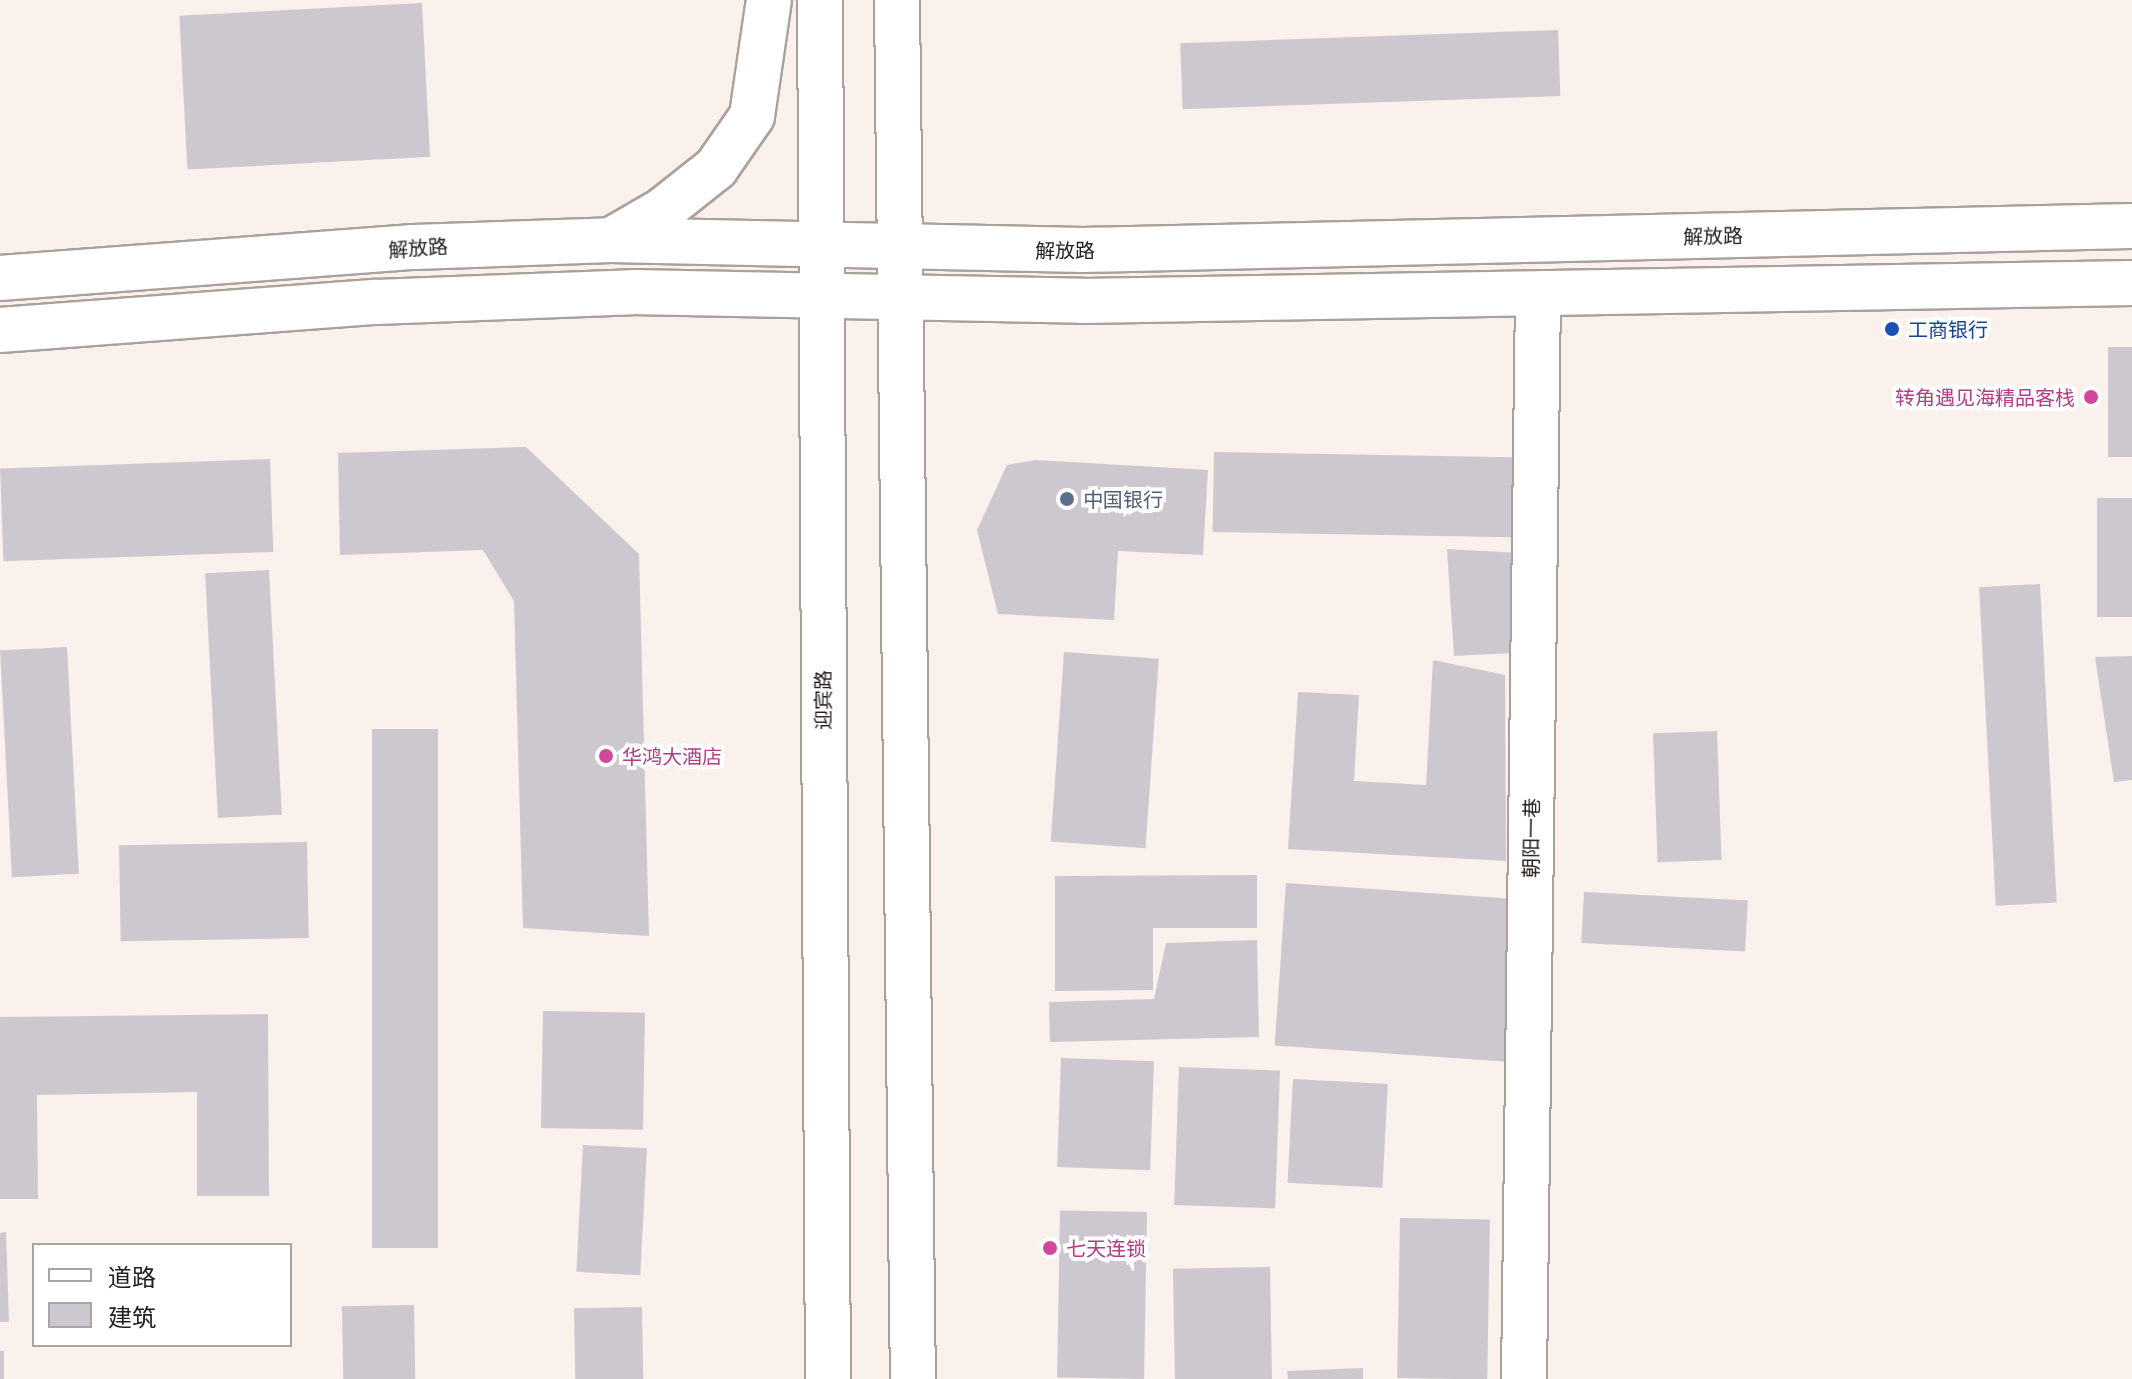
<!DOCTYPE html>
<html>
<head>
<meta charset="utf-8">
<style>
  body { margin:0 }
  #map { position:relative; width:2132px; height:1379px; overflow:hidden; background:#faf1ec; font-family:"Open Sans","Noto Sans SC",sans-serif }
  div>[style] { position:absolute }
  [style*='--x'] { left:calc(var(--x)*1px); top:calc(var(--y)*1px); width:calc(var(--w)*1px); rotate:calc(var(--a)*1deg) }
  .building>* { inset:0; background:#cdc7cf; transform-origin:0 0 }
  .roads { filter:drop-shadow(2px 0 #aaa19d) drop-shadow(-2px 0 #aaa19d) drop-shadow(0 2px #aaa19d) drop-shadow(0 -2px #aaa19d) }
  .minor>* { height:44px; margin:-22px; padding:0 22px; transform-origin:22px; border-radius:22px; background:#fff }
  .primary>* { height:44px; margin:-22px; padding:0 22px; transform-origin:22px; border-radius:22px; background:#fff }
  .trunk>* { height:44px; margin:-22px; padding:0 22px; transform-origin:22px; border-radius:22px; background:#fff }
  .dots>* { width:22px; height:22px; translate:-50% -50%; box-sizing:border-box; border:4px solid #fff; border-radius:50% }
  span { translate:-50% -50%; white-space:nowrap; text-align:center; line-height:1.15; -webkit-text-stroke:8px #fff; paint-order:stroke }
  .street-label { font-size:20px; color:#24201e }
  .transit-label { font-size:20px; color:#164399 }
  .left { translate:0 -50%; text-align:left }
  .hotel-label { font-size:20px; color:#b23c85 }
  .right { translate:-100% -50%; text-align:right }
  .service-label { font-size:20px; color:#4e5e75 }
  .legend { position:absolute; left:32px; top:1243px; width:260px; height:104px; box-sizing:border-box; background:#fff; border:2px solid #a7a6a5; margin:0; padding:10px 14px; list-style:none; font-size:24px; color:#24201e }
  .legend li { display:flex; align-items:center; gap:16px; height:40px }
  .legend b { width:40px; border:2px solid #a7a6a5 }
</style>
</head>
<body>
<div id="map">
  <div class="building">
    <div style="left:422px;top:3px;width:154px;height:243px;rotate:87deg"></div>
    <div style="left:1558px;top:30px;width:66px;height:378px;rotate:88deg"></div>
    <div style="left:2108px;top:347px;width:24px;height:110px"></div>
    <div style="clip-path:polygon(526px 447px,639px 554px,649px 936px,523px 928px,514px 601px,483px 550px,340px 555px,338px 453px)"></div>
    <div style="left:1214px;top:452px;width:315px;height:80px;rotate:1deg"></div>
    <div style="left:270px;top:459px;width:93px;height:270px;rotate:88deg"></div>
    <div style="clip-path:polygon(1036px 460px,1208px 470px,1203px 555px,1118px 551px,1114px 620px,998px 614px,977px 530px,1007px 465px)"></div>
    <div style="left:2132px;top:498px;width:119px;height:35px;rotate:90deg"></div>
    <div style="clip-path:polygon(1447px 549px,1518px 553px,1533px 652px,1454px 656px)"></div>
    <div style="left:269px;top:570px;width:245px;height:64px;rotate:87deg"></div>
    <div style="left:2040px;top:584px;width:319px;height:61px;rotate:87deg"></div>
    <div style="left:67px;top:647px;width:227px;height:67px;rotate:87deg"></div>
    <div style="left:1064px;top:652px;width:95px;height:190px;rotate:4deg"></div>
    <div style="clip-path:polygon(2132px 656px,2132px 780px,2114px 782px,2095px 657px)"></div>
    <div style="clip-path:polygon(1433px 660px,1505px 675px,1506px 861px,1288px 849px,1298px 692px,1359px 695px,1354px 781px,1426px 785px)"></div>
    <div style="left:372px;top:729px;width:66px;height:519px"></div>
    <div style="left:1717px;top:731px;width:129px;height:64px;rotate:88deg"></div>
    <div style="left:307px;top:842px;width:96px;height:188px;rotate:89deg"></div>
    <div style="clip-path:polygon(1257px 875px,1257px 928px,1153px 928px,1153px 990px,1055px 991px,1055px 876px)"></div>
    <div style="left:1286px;top:883px;width:240px;height:163px;rotate:4deg"></div>
    <div style="left:1584px;top:892px;width:164px;height:51px;rotate:3deg"></div>
    <div style="clip-path:polygon(1257px 940px,1259px 1037px,1050px 1042px,1049px 1002px,1154px 999px,1166px 943px)"></div>
    <div style="left:543px;top:1011px;width:102px;height:117px;rotate:1deg"></div>
    <div style="clip-path:polygon(268px 1014px,269px 1196px,197px 1196px,197px 1092px,37px 1095px,38px 1199px,0 1199px,0 1017px)"></div>
    <div style="left:1061px;top:1058px;width:93px;height:109px;rotate:2deg"></div>
    <div style="left:1179px;top:1067px;width:101px;height:138px;rotate:2deg"></div>
    <div style="left:1293px;top:1079px;width:95px;height:104px;rotate:3deg"></div>
    <div style="left:583px;top:1145px;width:64px;height:127px;rotate:3deg"></div>
    <div style="left:1147px;top:1212px;width:167px;height:87px;rotate:91deg"></div>
    <div style="left:1400px;top:1218px;width:90px;height:160px;rotate:1deg"></div>
    <div style="clip-path:polygon(6px 1232px,9px 1322px,0 1322px,0 1233px)"></div>
    <div style="left:1270px;top:1267px;width:112px;height:97px;rotate:89deg"></div>
    <div style="left:414px;top:1305px;width:74px;height:72px;rotate:89deg"></div>
    <div style="left:642px;top:1307px;width:72px;height:68px;rotate:89deg"></div>
    <div style="left:0;top:1351px;width:4px;height:28px"></div>
    <div style="clip-path:polygon(1363px 1368px,1363px 1379px,1288px 1379px,1287px 1371px)"></div>
  </div>
  <div class="roads">
    <div class="minor">
      <div style="--x:1524;--y:1379;--w:1082;--a:-89.26"></div>
    </div>
    <div class="primary">
      <div style="--x:613;--y:239;--w:58;--a:-30.1"></div>
      <div style="--x:663;--y:210;--w:68;--a:-38.4"></div>
      <div style="--x:716;--y:168;--w:63;--a:-55.3"></div>
      <div style="--x:752;--y:116;--w:117;--a:-81.7"></div>
      <div style="--x:0;--y:278;--w:415;--a:-4.3"></div>
      <div style="--x:414;--y:247;--w:197;--a:-2"></div>
      <div style="--x:611;--y:240;--w:472;--a:1.2"></div>
      <div style="--x:1083;--y:250;--w:1049;--a:-1.31"></div>
      <div style="--x:0;--y:330;--w:377;--a:-4.3"></div>
      <div style="--x:376;--y:302;--w:256;--a:-2.2"></div>
      <div style="--x:632;--y:292;--w:451;--a:1.1"></div>
      <div style="--x:1083;--y:301;--w:1049;--a:-0.98"></div>
    </div>
    <div class="trunk">
      <div style="--x:820;--y:0;--w:1379;--a:89.67"></div>
      <div style="--x:897;--y:0;--w:1379;--a:89.34"></div>
    </div>
  </div>
  <div class="dots">
    <div style="left:1892px;top:329px;background:#1a4fb4"></div>
    <div style="left:2091px;top:397px;background:#d1479c"></div>
    <div style="left:1067px;top:499px;background:#5c6f8a"></div>
    <div style="left:606px;top:756px;background:#d1479c"></div>
    <div style="left:1050px;top:1248px;background:#d1479c"></div>
  </div>
  <div class="street-label">
    <span style="left:1713px;top:236px;rotate:-1deg">解放路</span>
    <span style="left:418px;top:248px;rotate:-4deg">解放路</span>
    <span style="left:1065px;top:250px">解放路</span>
    <span style="left:823px;top:700px;rotate:-90deg">迎宾路</span>
    <span style="left:1531px;top:838px;rotate:-89deg">朝阳一巷</span>
  </div>
  <div class="transit-label">
    <span class="left" style="left:1908px;top:329px">工商银行</span>
  </div>
  <div class="hotel-label">
    <span class="right" style="left:2075px;top:397px">转角遇见海精品客栈</span>
    <span class="left" style="left:622px;top:756px">华鸿大酒店</span>
    <span class="left" style="left:1066px;top:1248px">七天连锁</span>
  </div>
  <div class="service-label">
    <span class="left" style="left:1083px;top:499px">中国银行</span>
  </div>
  <ul class="legend">
  <li><b style="height:10px;background:#fff"></b>道路</li>
  <li><b style="height:22px;background:#cdc7cf"></b>建筑</li>
  </ul>
</div>
</body>
</html>
